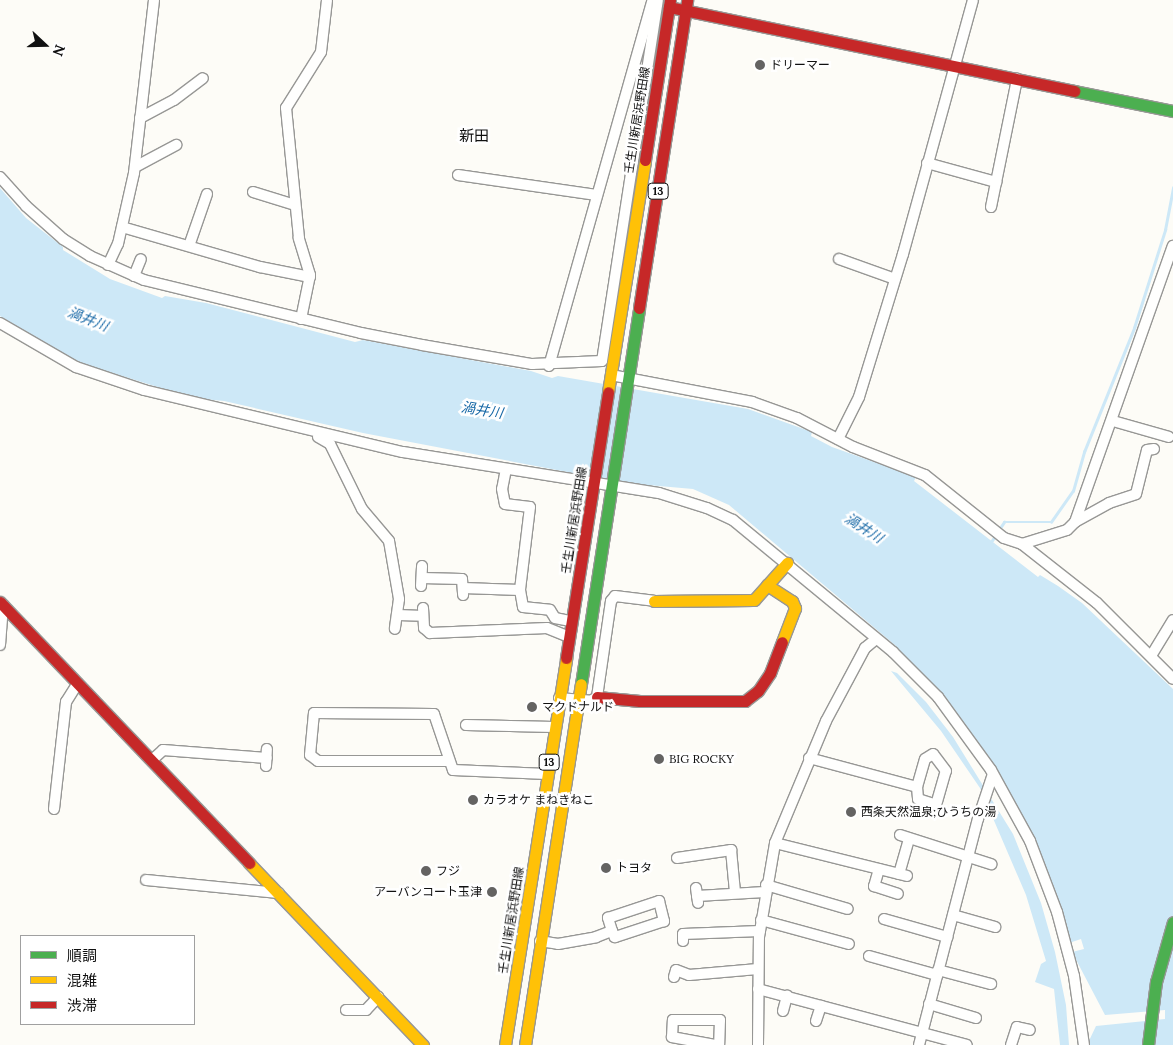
<!DOCTYPE html>
<html>
<head>
<meta charset="utf-8">
<style>
  body { margin:0 }
  #map { position:relative; width:1173px; height:1045px; overflow:hidden; background:#fdfcf7; font-family:Lora,"Noto Sans JP",serif }
  div>[style] { position:absolute }
  [style*='--x'] { left:calc(var(--x)*1px); top:calc(var(--y)*1px); width:calc(var(--w)*1px); rotate:calc(var(--a)*1deg) }
  .water>* { inset:0; background:#cde8f7 }
  .stream>* { height:2.5px; margin:-1.25px; padding:0 1.25px; transform-origin:1.25px; border-radius:1.25px; background:#cde8f7 }
  .roads { filter:drop-shadow(1px 0 #979795) drop-shadow(-1px 0 #979795) drop-shadow(0 1px #979795) drop-shadow(0 -1px #979795) }
  .street>* { height:10px; margin:-5px; padding:0 5px; transform-origin:5px; border-radius:5px; background:#fffffe }
  .fast>* { height:11px; margin:-5.5px; padding:0 5.5px; transform-origin:5.5px; border-radius:5.5px; background:#4caf50 }
  .slow>* { height:11px; margin:-5.5px; padding:0 5.5px; transform-origin:5.5px; border-radius:5.5px; background:#ffc107 }
  .jam>* { height:11px; margin:-5.5px; padding:0 5.5px; transform-origin:5.5px; border-radius:5.5px; background:#c62828 }
  .dots>* { width:14px; height:14px; translate:-50% -50%; box-sizing:border-box; border:2px solid #fff; border-radius:50% }
  span { translate:-50% -50%; white-space:nowrap; text-align:center; line-height:1.15; -webkit-text-stroke:5px #fff; paint-order:stroke }
  .shield-label span { padding:1px 4px; background:#fff; border:1px solid; border-radius:4px; -webkit-text-stroke-width:0 }
  .shield-label { font-size:11px; color:#111; font-weight:700 }
  .poi-label { font-size:12px; color:#111 }
  .left { translate:0 -50%; text-align:left }
  .right { translate:-100% -50%; text-align:right }
  .street-label { font-size:12px; color:#111 }
  .water-label { font-size:14px; color:#1768a6; font-style:italic }
  .quarter-label { font-size:15px; color:#111 }
  .legend { position:absolute; left:20px; top:935px; width:175px; height:90px; box-sizing:border-box; background:#fff; border:1px solid #a0a0a0; margin:0; padding:6px 9px; list-style:none; font-size:15px; color:#111 }
  .legend li { display:flex; align-items:center; gap:10px; height:25px }
  .legend b { width:25px; border:1px solid #a0a0a0 }
  .north { position:absolute; left:20px; top:20px; width:50px; height:50px; -webkit-text-stroke:4px #fff; paint-order:stroke; rotate:111deg; font-size:14px; font-weight:700; line-height:20px; text-align:center; color:#111 }
  .north::after { content:''; display:block; margin:auto; width:18px; height:22px; background:#111; clip-path:polygon(50% 0,100% 100%,50% 72%,0 100%) }
</style>
</head>
<body>
<div id="map">
  <div class="water">
    <div style="clip-path:polygon(0 188px,26px 218px,63px 247px,63px 250px,110px 279px,162px 298px,165px 296px,206px 303px,355px 342px,363px 340px,531px 371px,552px 378px,558px 376px,748px 409px,812px 432px,811px 436px,832px 447px,916px 477px,914px 481px,1038px 577px,1040px 575px,1058px 586px,1082px 603px,1173px 689px,1173px 1045px,1087px 1045px,1096px 1026px,1165px 1019px,1165px 1010px,1105px 1015px,1072px 952px,1084px 949px,1081px 939px,1069px 943px,1011px 796px,895px 650px,896px 646px,729px 505px,693px 489px,625px 483px,363px 433px,224px 401px,193px 398px,77px 362px,0 316px)"></div>
    <div style="clip-path:polygon(891px 671px,897px 673px,926px 702px,953px 737px,1013px 834px,1041px 903px,1055px 952px,1066px 1005px,1069px 1045px,1060px 1045px,1054px 989px,1035px 982px,1041px 964px,1046px 961px,1026px 895px,980px 788px,941px 731px)"></div>
  </div>
  <div class="stream">
    <div style="--x:998;--y:531;--w:11;--a:-56"></div>
    <div style="--x:1004;--y:522;--w:47;--a:0"></div>
    <div style="--x:1051;--y:522;--w:38;--a:-55"></div>
    <div style="--x:1073;--y:491;--w:41;--a:-74.2"></div>
    <div style="--x:1084;--y:452;--w:134;--a:-68"></div>
    <div style="--x:1134;--y:328;--w:103;--a:-72.4"></div>
    <div style="--x:1165;--y:230;--w:43;--a:-79.2"></div>
    <div style="--x:991;--y:542;--w:7;--a:-56"></div>
  </div>
  <div class="roads">
    <div class="street">
      <div style="--x:140;--y:118;--w:38;--a:-28"></div>
      <div style="--x:174;--y:100;--w:36;--a:-37"></div>
      <div style="--x:927;--y:163;--w:72;--a:15.4"></div>
      <div style="--x:135;--y:167;--w:47;--a:-28.2"></div>
      <div style="--x:458;--y:175;--w:140;--a:8.2"></div>
      <div style="--x:0;--y:177;--w:39;--a:48"></div>
      <div style="--x:26;--y:206;--w:50;--a:41.7"></div>
      <div style="--x:63;--y:239;--w:32;--a:32"></div>
      <div style="--x:90;--y:256;--w:59;--a:24"></div>
      <div style="--x:144;--y:280;--w:223;--a:13.7"></div>
      <div style="--x:361;--y:333;--w:62;--a:11.1"></div>
      <div style="--x:422;--y:345;--w:112;--a:9.8"></div>
      <div style="--x:532;--y:364;--w:70;--a:-2.5"></div>
      <div style="--x:602;--y:361;--w:365;--a:-81.2"></div>
      <div style="--x:253;--y:192;--w:44;--a:17.2"></div>
      <div style="--x:991;--y:207;--w:131;--a:-78.5"></div>
      <div style="--x:122;--y:227;--w:144;--a:16.2"></div>
      <div style="--x:260;--y:267;--w:51;--a:11.3"></div>
      <div style="--x:189;--y:246;--w:55;--a:-70.9"></div>
      <div style="--x:839;--y:259;--w:59;--a:19.7"></div>
      <div style="--x:108;--y:265;--w:23;--a:-65"></div>
      <div style="--x:118;--y:244;--w:73;--a:-77.3"></div>
      <div style="--x:134;--y:173;--w:174;--a:-83.4"></div>
      <div style="--x:134;--y:276;--w:18;--a:-68"></div>
      <div style="--x:301;--y:319;--w:45;--a:-78.4"></div>
      <div style="--x:310;--y:275;--w:39;--a:-107"></div>
      <div style="--x:299;--y:238;--w:131;--a:-95.7"></div>
      <div style="--x:286;--y:108;--w:66;--a:-58"></div>
      <div style="--x:321;--y:52;--w:52;--a:-83.4"></div>
      <div style="--x:0;--y:323;--w:88;--a:30.1"></div>
      <div style="--x:76;--y:367;--w:72;--a:18.7"></div>
      <div style="--x:144;--y:390;--w:266;--a:13.5"></div>
      <div style="--x:403;--y:452;--w:259;--a:9.1"></div>
      <div style="--x:659;--y:493;--w:50;--a:17.4"></div>
      <div style="--x:707;--y:508;--w:29;--a:25"></div>
      <div style="--x:733;--y:520;--w:207;--a:39.5"></div>
      <div style="--x:893;--y:652;--w:64;--a:45"></div>
      <div style="--x:938;--y:697;--w:90;--a:54"></div>
      <div style="--x:991;--y:770;--w:81;--a:61.2"></div>
      <div style="--x:1030;--y:841;--w:76;--a:69.2"></div>
      <div style="--x:1057;--y:912;--w:66;--a:75.1"></div>
      <div style="--x:1074;--y:976;--w:70;--a:81.8"></div>
      <div style="--x:549;--y:366;--w:379;--a:-74.2"></div>
      <div style="--x:611;--y:375;--w:144;--a:10.8"></div>
      <div style="--x:752;--y:402;--w:48;--a:19.6"></div>
      <div style="--x:797;--y:418;--w:63;--a:27.4"></div>
      <div style="--x:853;--y:447;--w:77;--a:21.3"></div>
      <div style="--x:925;--y:475;--w:101;--a:38.6"></div>
      <div style="--x:1004;--y:538;--w:19;--a:18"></div>
      <div style="--x:1022;--y:544;--w:47;--a:-17.3"></div>
      <div style="--x:1067;--y:530;--w:11;--a:-45"></div>
      <div style="--x:1075;--y:522;--w:293;--a:-70.5"></div>
      <div style="--x:1113;--y:421;--w:58;--a:15.9"></div>
      <div style="--x:318;--y:437;--w:14;--a:30"></div>
      <div style="--x:330;--y:444;--w:72;--a:63.8"></div>
      <div style="--x:362;--y:509;--w:42;--a:49.8"></div>
      <div style="--x:389;--y:541;--w:59;--a:80.2"></div>
      <div style="--x:399;--y:599;--w:30;--a:98"></div>
      <div style="--x:838;--y:439;--w:47;--a:-63.4"></div>
      <div style="--x:859;--y:397;--w:150;--a:-72.9"></div>
      <div style="--x:903;--y:254;--w:263;--a:-74.6"></div>
      <div style="--x:506;--y:469;--w:20;--a:101"></div>
      <div style="--x:502;--y:489;--w:15;--a:79"></div>
      <div style="--x:505;--y:504;--w:25;--a:7"></div>
      <div style="--x:530;--y:507;--w:84;--a:96.9"></div>
      <div style="--x:520;--y:590;--w:17;--a:80"></div>
      <div style="--x:523;--y:607;--w:27;--a:6"></div>
      <div style="--x:550;--y:610;--w:9;--a:58"></div>
      <div style="--x:555;--y:618;--w:16;--a:11"></div>
      <div style="--x:1075;--y:522;--w:39;--a:-29"></div>
      <div style="--x:1109;--y:503;--w:28;--a:-18"></div>
      <div style="--x:1136;--y:494;--w:45;--a:-76"></div>
      <div style="--x:1147;--y:450;--w:7;--a:-8"></div>
      <div style="--x:1022;--y:544;--w:95;--a:38.2"></div>
      <div style="--x:1097;--y:603;--w:107;--a:45"></div>
      <div style="--x:422;--y:578;--w:40;--a:1.4"></div>
      <div style="--x:462;--y:579;--w:16;--a:86"></div>
      <div style="--x:421;--y:586;--w:20;--a:-87"></div>
      <div style="--x:463;--y:588;--w:57;--a:2"></div>
      <div style="--x:423;--y:608;--w:20;--a:87"></div>
      <div style="--x:424;--y:628;--w:8;--a:40"></div>
      <div style="--x:430;--y:633;--w:117;--a:-2.4"></div>
      <div style="--x:547;--y:628;--w:24;--a:22"></div>
      <div style="--x:398;--y:615;--w:25;--a:2"></div>
      <div style="--x:0;--y:645;--w:40;--a:-85.7"></div>
      <div style="--x:1151;--y:656;--w:42;--a:-58.6"></div>
      <div style="--x:559;--y:698;--w:32;--a:5"></div>
      <div style="--x:591;--y:701;--w:7;--a:-34"></div>
      <div style="--x:597;--y:697;--w:97;--a:-81.7"></div>
      <div style="--x:611;--y:601;--w:6;--a:-51"></div>
      <div style="--x:615;--y:596;--w:39;--a:7"></div>
      <div style="--x:466;--y:725;--w:88;--a:1.3"></div>
      <div style="--x:809;--y:758;--w:112;--a:15"></div>
      <div style="--x:917;--y:787;--w:12;--a:85"></div>
      <div style="--x:918;--y:799;--w:19;--a:18"></div>
      <div style="--x:936;--y:805;--w:35;--a:-74"></div>
      <div style="--x:946;--y:771;--w:21;--a:-127"></div>
      <div style="--x:933;--y:754;--w:9;--a:148"></div>
      <div style="--x:925;--y:759;--w:29;--a:106"></div>
      <div style="--x:152;--y:760;--w:15;--a:-42"></div>
      <div style="--x:163;--y:750;--w:104;--a:4.4"></div>
      <div style="--x:449;--y:761;--w:131;--a:180"></div>
      <div style="--x:318;--y:761;--w:10;--a:-143"></div>
      <div style="--x:310;--y:755;--w:42;--a:-84.6"></div>
      <div style="--x:314;--y:713;--w:120;--a:0.5"></div>
      <div style="--x:434;--y:714;--w:59;--a:71.3"></div>
      <div style="--x:453;--y:770;--w:94;--a:2.4"></div>
      <div style="--x:266;--y:766;--w:17;--a:-87"></div>
      <div style="--x:54;--y:809;--w:108;--a:-83.6"></div>
      <div style="--x:66;--y:702;--w:22;--a:-58"></div>
      <div style="--x:900;--y:835;--w:96;--a:17.7"></div>
      <div style="--x:775;--y:843;--w:136;--a:14"></div>
      <div style="--x:677;--y:858;--w:55;--a:-8.4"></div>
      <div style="--x:731;--y:850;--w:42;--a:84.6"></div>
      <div style="--x:879;--y:869;--w:18;--a:106"></div>
      <div style="--x:874;--y:886;--w:25;--a:18"></div>
      <div style="--x:899;--y:874;--w:37;--a:-74"></div>
      <div style="--x:146;--y:880;--w:133;--a:5.6"></div>
      <div style="--x:766;--y:885;--w:85;--a:16.3"></div>
      <div style="--x:696;--y:888;--w:15;--a:82"></div>
      <div style="--x:697;--y:896;--w:68;--a:-3.4"></div>
      <div style="--x:953;--y:915;--w:44;--a:15.9"></div>
      <div style="--x:884;--y:919;--w:66;--a:15.9"></div>
      <div style="--x:761;--y:920;--w:91;--a:15.3"></div>
      <div style="--x:540;--y:941;--w:18;--a:9"></div>
      <div style="--x:558;--y:944;--w:39;--a:-10"></div>
      <div style="--x:596;--y:937;--w:17;--a:-21"></div>
      <div style="--x:612;--y:931;--w:14;--a:-107"></div>
      <div style="--x:608;--y:918;--w:54;--a:-18.4"></div>
      <div style="--x:659;--y:901;--w:21;--a:76"></div>
      <div style="--x:664;--y:921;--w:52;--a:161.9"></div>
      <div style="--x:615;--y:937;--w:7;--a:-117"></div>
      <div style="--x:683;--y:941;--w:7;--a:-90"></div>
      <div style="--x:683;--y:934;--w:77;--a:-2.2"></div>
      <div style="--x:869;--y:956;--w:71;--a:15.6"></div>
      <div style="--x:938;--y:970;--w:55;--a:14.8"></div>
      <div style="--x:674;--y:977;--w:7;--a:-74"></div>
      <div style="--x:676;--y:970;--w:14;--a:21"></div>
      <div style="--x:689;--y:975;--w:69;--a:-5"></div>
      <div style="--x:758;--y:989;--w:216;--a:15"></div>
      <div style="--x:929;--y:1004;--w:49;--a:16.6"></div>
      <div style="--x:346;--y:1010;--w:20;--a:0"></div>
      <div style="--x:366;--y:1010;--w:18;--a:-47"></div>
      <div style="--x:783;--y:1011;--w:16;--a:-75"></div>
      <div style="--x:816;--y:1021;--w:16;--a:-72"></div>
      <div style="--x:715;--y:1045;--w:44;--a:-169.5"></div>
      <div style="--x:672;--y:1037;--w:17;--a:-87"></div>
      <div style="--x:673;--y:1020;--w:47;--a:0"></div>
      <div style="--x:720;--y:1020;--w:25;--a:92"></div>
      <div style="--x:758;--y:1045;--w:108;--a:-89.5"></div>
      <div style="--x:759;--y:937;--w:95;--a:-80.3"></div>
      <div style="--x:775;--y:843;--w:132;--a:-67.3"></div>
      <div style="--x:826;--y:721;--w:83;--a:-61.9"></div>
      <div style="--x:865;--y:648;--w:14;--a:-39"></div>
      <div style="--x:919;--y:1045;--w:234;--a:-75.4"></div>
      <div style="--x:978;--y:819;--w:47;--a:-71.6"></div>
      <div style="--x:1011;--y:1045;--w:19;--a:-72"></div>
      <div style="--x:1017;--y:1027;--w:13;--a:13"></div>
    </div>
    <div class="fast">
      <div style="--x:1074;--y:91;--w:101;--a:11.4"></div>
      <div style="--x:581;--y:684;--w:380;--a:-81.2"></div>
      <div style="--x:1148;--y:1045;--w:64;--a:-82.8"></div>
      <div style="--x:1156;--y:982;--w:62;--a:-74.2"></div>
    </div>
    <div class="slow">
      <div style="--x:608;--y:392;--w:235;--a:-80.9"></div>
      <div style="--x:767;--y:585;--w:30;--a:33"></div>
      <div style="--x:792;--y:601;--w:8;--a:67"></div>
      <div style="--x:795;--y:608;--w:36;--a:111"></div>
      <div style="--x:654;--y:601;--w:100;--a:-0.6"></div>
      <div style="--x:754;--y:600;--w:50;--a:-48.3"></div>
      <div style="--x:249;--y:863;--w:252;--a:46.3"></div>
      <div style="--x:505;--y:1045;--w:392;--a:-81"></div>
      <div style="--x:525;--y:1045;--w:365;--a:-81.2"></div>
    </div>
    <div class="jam">
      <div style="--x:669;--y:7;--w:414;--a:11.7"></div>
      <div style="--x:645;--y:160;--w:162;--a:-81.1"></div>
      <div style="--x:639;--y:308;--w:312;--a:-81.1"></div>
      <div style="--x:0;--y:602;--w:361;--a:46.3"></div>
      <div style="--x:566;--y:658;--w:269;--a:-81"></div>
      <div style="--x:597;--y:697;--w:43;--a:5.3"></div>
      <div style="--x:640;--y:701;--w:105;--a:0"></div>
      <div style="--x:745;--y:701;--w:16;--a:-38"></div>
      <div style="--x:758;--y:691;--w:22;--a:-56"></div>
      <div style="--x:770;--y:673;--w:33;--a:-69"></div>
    </div>
  </div>
  <div class="dots">
    <div style="left:760px;top:65px;background:#646362"></div>
    <div style="left:532px;top:707px;background:#646362"></div>
    <div style="left:659px;top:759px;background:#646362"></div>
    <div style="left:473px;top:800px;background:#646362"></div>
    <div style="left:851px;top:812px;background:#646362"></div>
    <div style="left:606px;top:868px;background:#646362"></div>
    <div style="left:426px;top:871px;background:#646362"></div>
    <div style="left:492px;top:892px;background:#646362"></div>
  </div>
  <div class="shield-label">
    <span style="left:658px;top:191px">13</span>
    <span style="left:549px;top:762px">13</span>
  </div>
  <div class="poi-label">
    <span class="left" style="left:770px;top:65px">ドリーマー</span>
    <span class="left" style="left:542px;top:707px">マクドナルド</span>
    <span class="left" style="left:669px;top:759px">BIG ROCKY</span>
    <span class="left" style="left:483px;top:800px">カラオケ まねきねこ</span>
    <span class="left" style="left:861px;top:812px">西条天然温泉;ひうちの湯</span>
    <span class="left" style="left:616px;top:868px">トヨタ</span>
    <span class="left" style="left:436px;top:871px">フジ</span>
    <span class="right" style="left:482px;top:892px">アーバンコート玉津</span>
  </div>
  <div class="street-label">
    <span style="left:637px;top:120px;rotate:-81deg">壬生川新居浜野田線</span>
    <span style="left:574px;top:520px;rotate:-81deg">壬生川新居浜野田線</span>
    <span style="left:511px;top:920px;rotate:-81deg">壬生川新居浜野田線</span>
  </div>
  <div class="water-label">
    <span style="left:88px;top:319px;rotate:22deg">渦井川</span>
    <span style="left:482px;top:410px;rotate:9deg">渦井川</span>
    <span style="left:864px;top:528px;rotate:33deg">渦井川</span>
  </div>
  <div class="quarter-label">
    <span style="left:474px;top:136px">新田</span>
  </div>
  <ul class="legend">
  <li><b style="height:6px;background:#4caf50"></b>順調</li>
  <li><b style="height:6px;background:#ffc107"></b>混雑</li>
  <li><b style="height:6px;background:#c62828"></b>渋滞</li>
  </ul>
  <div class="north">N</div>
</div>
</body>
</html>
